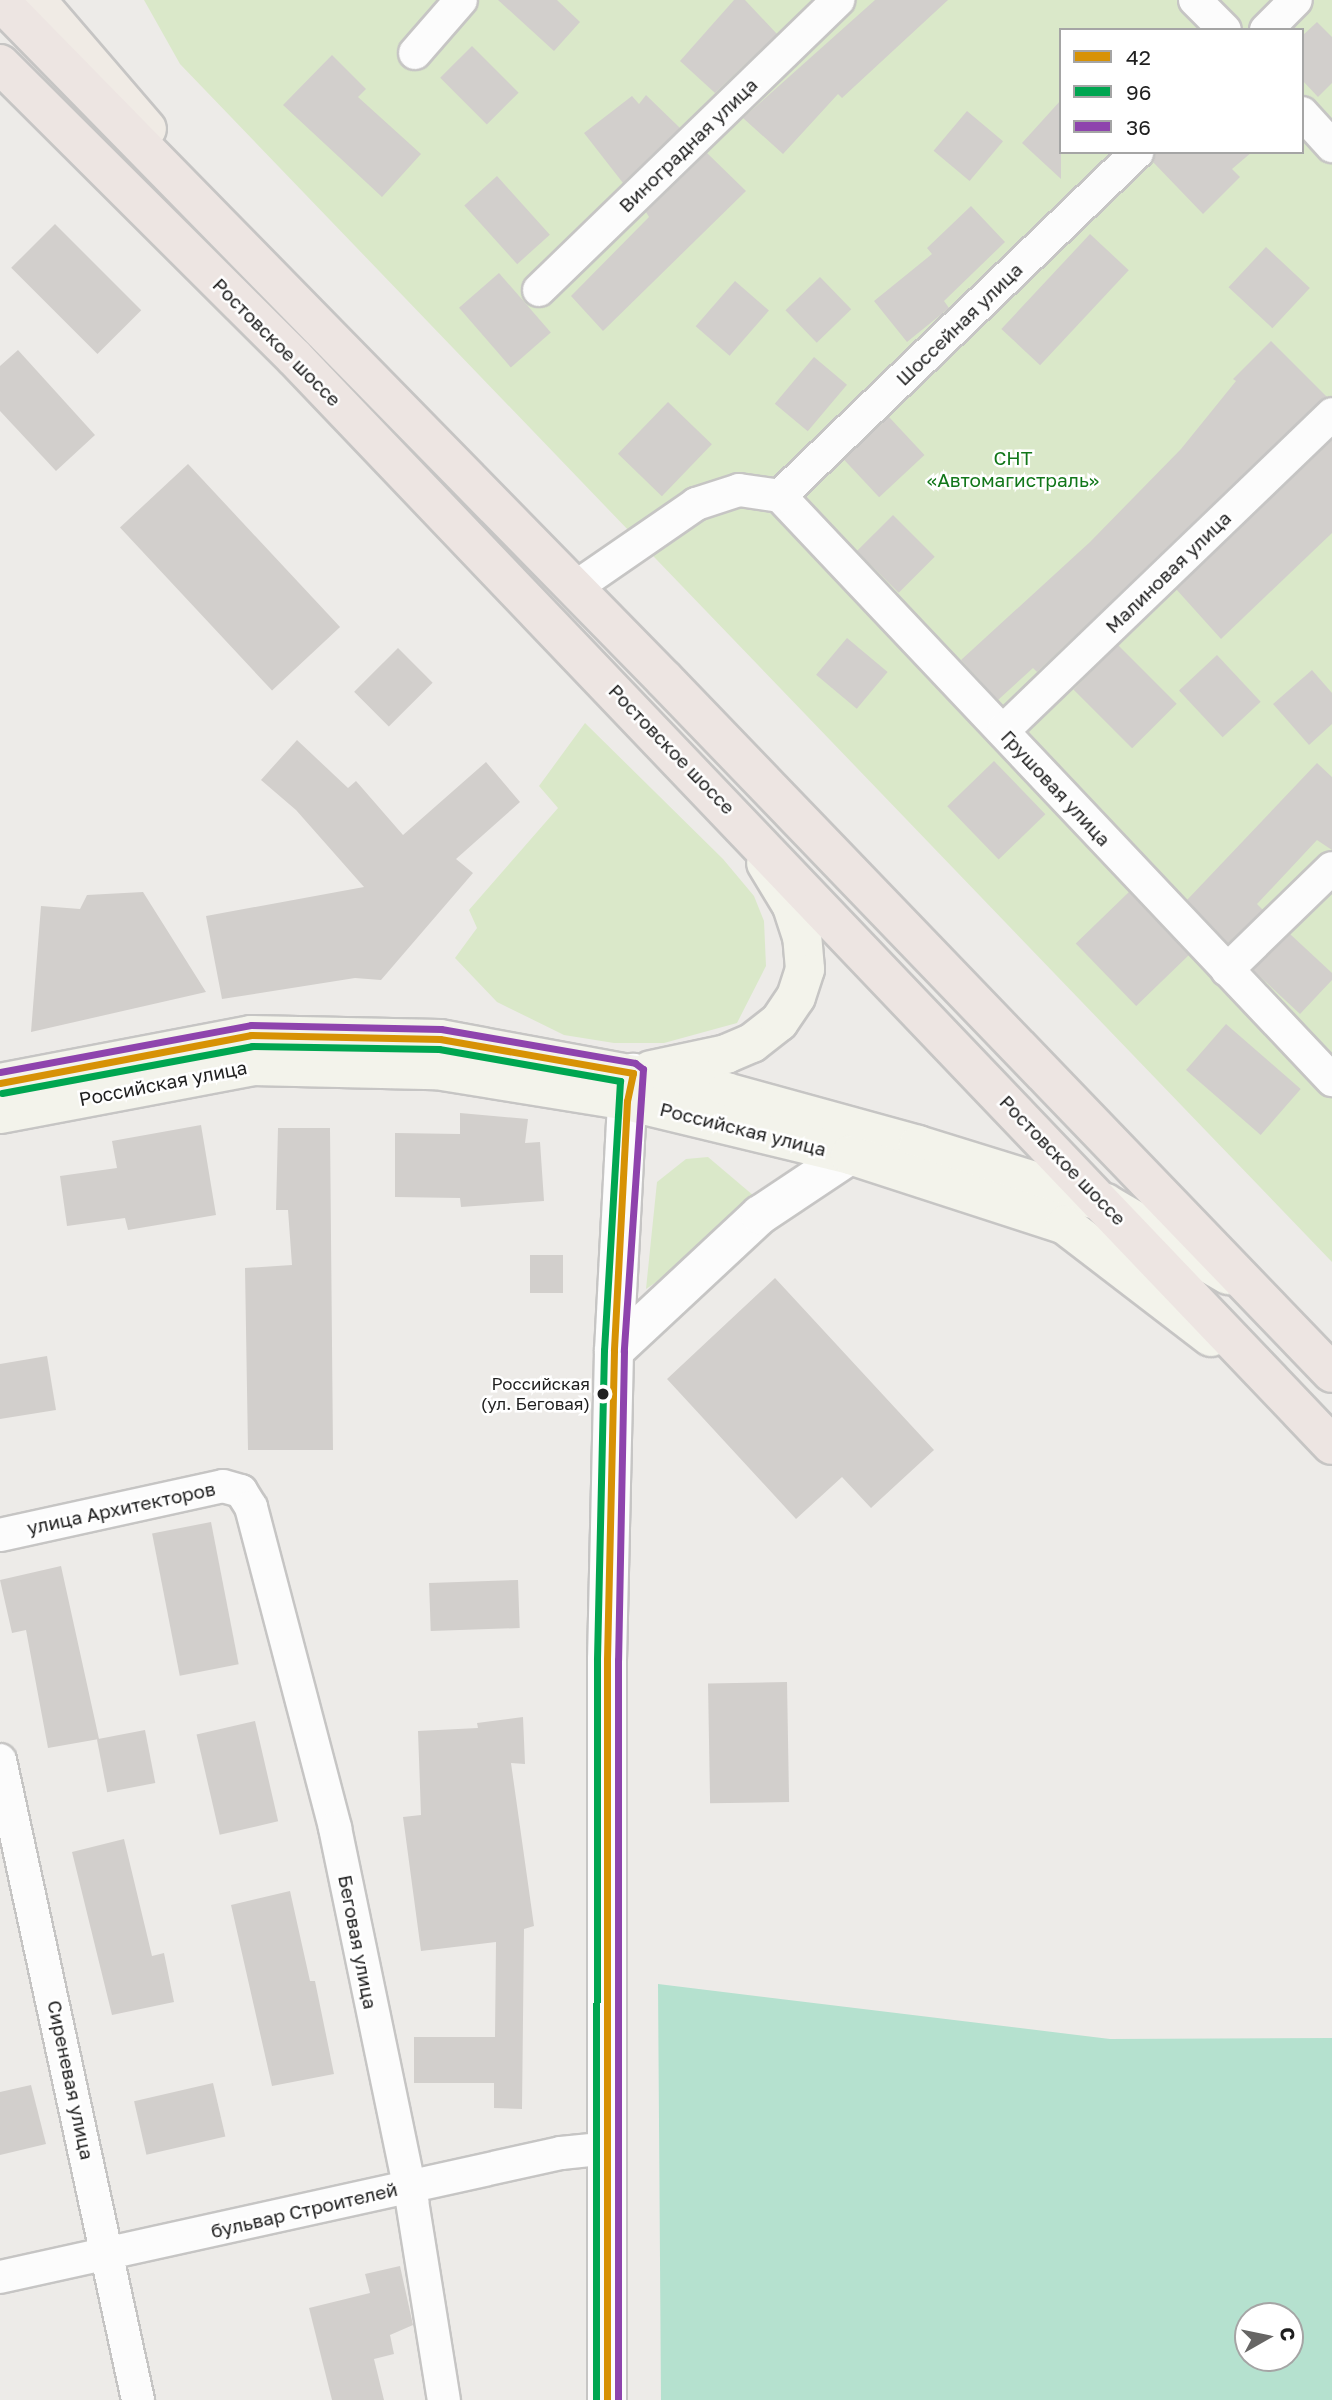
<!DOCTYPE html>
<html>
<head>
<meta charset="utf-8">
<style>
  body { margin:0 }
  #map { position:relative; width:1332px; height:2400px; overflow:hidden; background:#edebe8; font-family:"Golos Text",sans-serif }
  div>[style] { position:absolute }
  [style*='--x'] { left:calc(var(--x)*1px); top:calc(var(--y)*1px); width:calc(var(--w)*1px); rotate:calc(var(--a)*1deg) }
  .grass>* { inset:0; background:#dae8c9 }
  .pitch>* { inset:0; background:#b5e1cf }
  .building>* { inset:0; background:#d2cfcc; transform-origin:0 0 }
  .roads { filter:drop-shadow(2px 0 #c6c5c4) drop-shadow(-2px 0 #c6c5c4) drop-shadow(0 2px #c6c5c4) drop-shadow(0 -2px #c6c5c4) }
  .minor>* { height:32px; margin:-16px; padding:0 16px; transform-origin:16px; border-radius:16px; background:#fcfcfc }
  .tertiary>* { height:38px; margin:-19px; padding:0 19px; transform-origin:19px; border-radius:19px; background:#fcfcfc }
  .secondary>* { height:38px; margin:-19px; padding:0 19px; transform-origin:19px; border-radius:19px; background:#f3f3eb }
  .primary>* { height:38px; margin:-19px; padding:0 19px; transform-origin:19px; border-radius:19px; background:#f0ebe5 }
  .trunk>* { height:38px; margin:-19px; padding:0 19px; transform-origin:19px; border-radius:19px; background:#ede5e2 }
  .bus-1>* { height:7px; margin:-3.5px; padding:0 3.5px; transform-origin:3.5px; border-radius:3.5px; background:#d79205 }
  .bus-2>* { height:7px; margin:-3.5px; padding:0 3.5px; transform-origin:3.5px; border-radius:3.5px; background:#00a651 }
  .bus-3>* { height:7px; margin:-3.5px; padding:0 3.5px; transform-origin:3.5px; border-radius:3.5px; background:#8e44ad }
  .dots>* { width:19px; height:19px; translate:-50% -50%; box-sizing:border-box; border:4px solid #fff; border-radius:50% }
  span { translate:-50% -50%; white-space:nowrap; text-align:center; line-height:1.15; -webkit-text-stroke:5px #fff; paint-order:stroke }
  .bus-label { font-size:17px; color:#1f1f1f }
  .right { translate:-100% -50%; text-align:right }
  .street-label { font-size:19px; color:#1f1f1f }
  .park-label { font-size:19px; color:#12771a }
  .legend { position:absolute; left:1059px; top:28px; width:245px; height:126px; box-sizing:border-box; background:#fff; border:2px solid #a5a5a5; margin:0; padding:9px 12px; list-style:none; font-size:21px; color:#1f1f1f }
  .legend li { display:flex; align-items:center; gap:14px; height:35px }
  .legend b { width:35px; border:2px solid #a5a5a5 }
  .north { position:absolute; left:1234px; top:2302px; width:70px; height:70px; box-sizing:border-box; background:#fff; border:2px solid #a5a5a5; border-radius:50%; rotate:81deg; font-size:19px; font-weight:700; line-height:28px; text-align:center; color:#1f1f1f }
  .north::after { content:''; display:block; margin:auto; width:24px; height:32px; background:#676665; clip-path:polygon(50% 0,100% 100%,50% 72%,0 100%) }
</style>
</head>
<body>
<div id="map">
  <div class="grass">
    <div style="clip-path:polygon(evenodd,144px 0,1332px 0,1332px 1262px,180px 64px,144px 0,1061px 30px,1302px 30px,1302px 152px,1061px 152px,1061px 30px)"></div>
    <div style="clip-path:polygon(585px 723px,723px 859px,754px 896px,764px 921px,766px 966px,737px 1023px,664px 1043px,614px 1043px,564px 1035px,497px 1002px,455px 958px,477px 928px,469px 910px,558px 808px,539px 786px)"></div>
    <div style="clip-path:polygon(708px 1157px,754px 1196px,688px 1261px,646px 1289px,657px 1182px,686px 1159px)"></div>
  </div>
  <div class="pitch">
    <div style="clip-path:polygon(evenodd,658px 1984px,1110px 2039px,1332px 2038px,1332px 2400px,661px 2400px,658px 1984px,1248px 2316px,1290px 2316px,1290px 2358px,1248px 2358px,1248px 2316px)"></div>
  </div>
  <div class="building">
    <div style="clip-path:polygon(498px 0,557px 0,580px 22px,554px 51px)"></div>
    <div style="clip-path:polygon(734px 0,745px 0,777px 34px,715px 93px,680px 61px)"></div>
    <div style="clip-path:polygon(875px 0,948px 0,842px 98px,838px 94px,783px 154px,743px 118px)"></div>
    <div style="clip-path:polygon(1317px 22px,1332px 37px,1332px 83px,1318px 97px,1302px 80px,1302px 36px)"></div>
    <div style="left:472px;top:46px;width:66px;height:45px;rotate:45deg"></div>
    <div style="clip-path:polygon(332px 55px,366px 89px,358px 97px,421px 154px,382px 197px,283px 105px)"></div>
    <div style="clip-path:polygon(646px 95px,680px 128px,623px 183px,584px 133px,632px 96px,639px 104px)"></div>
    <div style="clip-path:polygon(1061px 100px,1061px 179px,1022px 143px)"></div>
    <div style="left:967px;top:111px;width:47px;height:52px;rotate:40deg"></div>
    <div style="clip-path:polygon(1156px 152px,1252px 152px,1232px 169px,1240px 177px,1203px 214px,1153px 162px)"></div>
    <div style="clip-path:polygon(707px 153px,746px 191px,603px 331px,571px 296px,649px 217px,646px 212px)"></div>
    <div style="left:497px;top:176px;width:79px;height:44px;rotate:48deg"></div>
    <div style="clip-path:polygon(971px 206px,1005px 242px,944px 301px,949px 308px,907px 342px,874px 301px,932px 254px,927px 248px)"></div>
    <div style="left:55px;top:224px;width:122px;height:62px;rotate:45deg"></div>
    <div style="left:1090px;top:234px;width:53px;height:130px;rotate:43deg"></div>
    <div style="left:1266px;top:247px;width:60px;height:55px;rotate:43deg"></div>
    <div style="left:499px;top:273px;width:79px;height:53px;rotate:49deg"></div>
    <div style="left:820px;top:277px;width:45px;height:48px;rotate:46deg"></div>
    <div style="left:735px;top:281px;width:45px;height:60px;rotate:41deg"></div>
    <div style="clip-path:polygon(1271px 341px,1327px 397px,1037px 672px,1033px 668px,998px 700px,961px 660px,1090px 542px,1181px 449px,1236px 381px,1233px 379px)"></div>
    <div style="clip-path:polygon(18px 350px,95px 435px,56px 471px,0 411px,0 366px)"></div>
    <div style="left:814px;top:357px;width:43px;height:61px;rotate:40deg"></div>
    <div style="left:668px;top:402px;width:61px;height:72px;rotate:44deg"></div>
    <div style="left:889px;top:417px;width:52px;height:62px;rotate:47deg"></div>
    <div style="clip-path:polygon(1332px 440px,1332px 533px,1221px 639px,1176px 589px)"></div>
    <div style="left:188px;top:464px;width:223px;height:93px;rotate:47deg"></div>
    <div style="left:893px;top:515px;width:59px;height:51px;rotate:45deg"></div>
    <div style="left:847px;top:638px;width:53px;height:48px;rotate:40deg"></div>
    <div style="left:1118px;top:645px;width:83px;height:63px;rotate:45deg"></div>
    <div style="left:398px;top:648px;width:49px;height:62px;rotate:45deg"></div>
    <div style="left:1217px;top:655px;width:64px;height:52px;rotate:47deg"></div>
    <div style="clip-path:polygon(1312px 670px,1332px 693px,1332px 724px,1309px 745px,1273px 704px)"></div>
    <div style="clip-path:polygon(297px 740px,348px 788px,356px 781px,403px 835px,486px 762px,520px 802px,456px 859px,473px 873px,381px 980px,355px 978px,222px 999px,206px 916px,364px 887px,296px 810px,261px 780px)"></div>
    <div style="left:994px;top:761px;width:74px;height:65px;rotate:46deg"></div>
    <div style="clip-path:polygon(1317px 763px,1332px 777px,1332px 850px,1317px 840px,1257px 904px,1263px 910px,1228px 943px,1187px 900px)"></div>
    <div style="clip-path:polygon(143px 892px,206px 992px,31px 1032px,41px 906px,80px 909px,87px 895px)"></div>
    <div style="left:1129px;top:892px;width:87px;height:74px;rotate:46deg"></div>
    <div style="clip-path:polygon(1290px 934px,1332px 973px,1332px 980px,1300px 1014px,1253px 970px)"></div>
    <div style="left:1226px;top:1024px;width:99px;height:61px;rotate:41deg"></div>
    <div style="clip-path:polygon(460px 1113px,528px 1119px,525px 1143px,540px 1142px,544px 1201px,461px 1207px,460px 1198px,395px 1197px,395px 1133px,460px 1134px)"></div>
    <div style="clip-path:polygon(201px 1125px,216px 1215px,128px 1230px,125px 1218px,67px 1226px,60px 1176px,117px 1168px,112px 1141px)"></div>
    <div style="clip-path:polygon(278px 1128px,330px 1128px,333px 1450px,248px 1450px,245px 1268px,292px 1265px,288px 1210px,276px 1210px)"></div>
    <div style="left:530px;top:1255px;width:33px;height:38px"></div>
    <div style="clip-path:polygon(775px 1278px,934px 1450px,871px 1508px,842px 1477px,796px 1519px,667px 1379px)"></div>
    <div style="clip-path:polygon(47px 1356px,56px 1410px,0 1419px,0 1364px)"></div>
    <div style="left:211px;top:1522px;width:145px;height:60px;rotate:79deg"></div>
    <div style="clip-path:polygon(61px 1566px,99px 1739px,48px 1748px,26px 1630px,12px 1633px,0 1580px)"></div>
    <div style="left:518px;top:1580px;width:48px;height:89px;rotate:88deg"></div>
    <div style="left:787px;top:1682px;width:120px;height:79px;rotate:89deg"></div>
    <div style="clip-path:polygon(523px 1717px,525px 1764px,511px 1763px,534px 1926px,524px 1929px,522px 2109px,494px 2108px,494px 2083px,414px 2083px,414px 2037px,495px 2037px,496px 1942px,421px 1951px,403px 1817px,421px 1815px,418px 1731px,478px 1728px,477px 1723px)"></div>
    <div style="left:255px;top:1721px;width:103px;height:60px;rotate:77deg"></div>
    <div style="left:145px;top:1730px;width:54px;height:49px;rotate:79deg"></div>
    <div style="clip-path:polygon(124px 1839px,152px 1956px,164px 1953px,174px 2002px,112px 2015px,72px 1852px)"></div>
    <div style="clip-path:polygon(290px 1891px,310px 1981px,315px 1981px,334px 2074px,272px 2086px,231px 1905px)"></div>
    <div style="left:213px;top:2083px;width:55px;height:81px;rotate:77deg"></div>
    <div style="clip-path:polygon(31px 2085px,46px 2144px,0 2155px,0 2092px)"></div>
    <div style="clip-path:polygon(400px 2266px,413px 2325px,390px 2335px,394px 2354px,374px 2359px,384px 2400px,332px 2400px,309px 2308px,370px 2293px,365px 2274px)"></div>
  </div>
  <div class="roads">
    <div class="minor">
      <div style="--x:1195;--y:0;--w:42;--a:45"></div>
      <div style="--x:1266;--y:30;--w:42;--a:-45"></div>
      <div style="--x:415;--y:53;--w:70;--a:-49"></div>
      <div style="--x:1302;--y:113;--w:45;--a:47.7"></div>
      <div style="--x:539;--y:290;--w:417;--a:-44.1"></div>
      <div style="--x:780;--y:496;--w:804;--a:46.61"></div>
      <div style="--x:780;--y:496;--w:496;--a:-43.9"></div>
      <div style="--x:573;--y:589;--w:150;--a:-34.6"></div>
      <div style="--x:696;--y:504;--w:45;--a:-18"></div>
      <div style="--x:739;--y:490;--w:41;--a:8.3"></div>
      <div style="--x:1003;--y:731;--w:457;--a:-43.9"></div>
      <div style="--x:1227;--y:970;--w:146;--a:-44.2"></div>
      <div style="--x:0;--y:1535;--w:228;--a:-12.4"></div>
      <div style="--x:223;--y:1486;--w:19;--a:16"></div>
      <div style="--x:241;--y:1491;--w:19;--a:58"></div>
      <div style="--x:251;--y:1507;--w:332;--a:75.3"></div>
      <div style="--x:335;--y:1828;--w:381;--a:78.3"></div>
      <div style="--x:412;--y:2201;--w:202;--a:80.9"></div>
      <div style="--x:0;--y:1760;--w:655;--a:77.83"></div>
      <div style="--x:0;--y:2277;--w:575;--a:-12.46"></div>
      <div style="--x:561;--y:2153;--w:48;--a:-5.9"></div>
    </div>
    <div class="tertiary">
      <div style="--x:614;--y:1351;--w:200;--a:-43"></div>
      <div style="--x:760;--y:1215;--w:108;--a:-33.7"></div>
      <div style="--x:607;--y:2400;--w:740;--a:-90"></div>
      <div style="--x:607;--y:1660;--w:309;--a:-88.7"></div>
      <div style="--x:614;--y:1351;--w:250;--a:-87"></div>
      <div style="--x:627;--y:1101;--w:29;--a:-78"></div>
    </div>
    <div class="secondary">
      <div style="--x:651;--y:1070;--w:77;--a:-12"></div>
      <div style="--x:726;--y:1054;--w:28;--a:-23"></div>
      <div style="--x:752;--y:1043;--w:34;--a:-38"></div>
      <div style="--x:779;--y:1022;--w:30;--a:-56"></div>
      <div style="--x:796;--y:997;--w:29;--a:-72"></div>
      <div style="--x:805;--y:969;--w:32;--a:-95"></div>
      <div style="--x:802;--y:937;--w:33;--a:-108"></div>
      <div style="--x:792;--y:906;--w:50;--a:-121.2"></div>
      <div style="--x:0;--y:1083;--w:256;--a:-10.8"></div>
      <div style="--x:251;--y:1035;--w:189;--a:1.2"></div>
      <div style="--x:440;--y:1039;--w:291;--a:10.5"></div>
      <div style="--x:726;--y:1092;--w:199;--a:15.4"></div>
      <div style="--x:918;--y:1145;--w:196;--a:17.2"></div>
      <div style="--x:1105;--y:1203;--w:143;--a:30.3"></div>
      <div style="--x:0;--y:1114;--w:258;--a:-10.7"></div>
      <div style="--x:253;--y:1066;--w:183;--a:1.3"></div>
      <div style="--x:436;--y:1070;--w:193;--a:9.2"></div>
      <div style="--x:627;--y:1101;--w:229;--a:13.6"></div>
      <div style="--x:850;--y:1155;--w:226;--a:18"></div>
      <div style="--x:1065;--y:1225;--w:184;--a:37.5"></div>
    </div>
    <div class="primary">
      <div style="--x:36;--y:0;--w:170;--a:49.3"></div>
    </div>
    <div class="trunk">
      <div style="--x:0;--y:1;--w:949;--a:45.6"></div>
      <div style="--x:664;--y:679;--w:963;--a:46.09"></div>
      <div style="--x:0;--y:64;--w:416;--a:44.9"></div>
      <div style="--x:295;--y:358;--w:1502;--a:46.35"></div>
    </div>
  </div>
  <div class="bus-1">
    <div style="--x:0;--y:1083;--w:256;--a:-10.8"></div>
    <div style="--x:251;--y:1035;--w:189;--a:1.2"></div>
    <div style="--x:440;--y:1039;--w:196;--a:10"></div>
    <div style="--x:633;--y:1073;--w:29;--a:102"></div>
    <div style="--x:627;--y:1101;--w:250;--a:93"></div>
    <div style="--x:614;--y:1351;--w:309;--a:91.3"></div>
    <div style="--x:607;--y:1660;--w:740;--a:90"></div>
  </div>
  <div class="bus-2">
    <div style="--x:2;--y:1093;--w:254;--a:-10.6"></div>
    <div style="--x:252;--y:1046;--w:187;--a:0.9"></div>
    <div style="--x:439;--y:1049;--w:184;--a:10"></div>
    <div style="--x:620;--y:1081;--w:269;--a:93.4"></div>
    <div style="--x:604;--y:1350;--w:310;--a:91.3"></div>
    <div style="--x:597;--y:1660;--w:740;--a:90.08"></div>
  </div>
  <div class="bus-3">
    <div style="--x:0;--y:1072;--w:255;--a:-10.6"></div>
    <div style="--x:251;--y:1025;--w:190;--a:1.2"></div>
    <div style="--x:441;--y:1029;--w:197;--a:9.9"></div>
    <div style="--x:635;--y:1063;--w:10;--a:37"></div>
    <div style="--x:643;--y:1069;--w:283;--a:93.9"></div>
    <div style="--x:624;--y:1351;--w:309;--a:91.1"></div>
    <div style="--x:618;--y:1660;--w:740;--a:90"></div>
  </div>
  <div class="dots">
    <div style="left:603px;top:1394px;background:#1f1f1f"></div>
  </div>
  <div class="bus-label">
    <span class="right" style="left:590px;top:1394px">Российская<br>(ул. Беговая)</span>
  </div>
  <div class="street-label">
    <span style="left:688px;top:145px;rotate:-44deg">Виноградная улица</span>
    <span style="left:959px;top:324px;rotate:-44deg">Шоссейная улица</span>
    <span style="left:277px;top:342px;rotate:45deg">Ростовское шоссе</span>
    <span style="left:1168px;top:572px;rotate:-44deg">Малиновая улица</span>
    <span style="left:672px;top:749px;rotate:46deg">Ростовское шоссе</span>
    <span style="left:1056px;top:788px;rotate:47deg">Грушовая улица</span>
    <span style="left:163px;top:1083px;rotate:-11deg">Российская улица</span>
    <span style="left:743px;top:1129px;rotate:14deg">Российская улица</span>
    <span style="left:1063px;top:1160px;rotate:46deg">Ростовское шоссе</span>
    <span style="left:121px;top:1508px;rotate:-12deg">улица Архитекторов</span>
    <span style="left:358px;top:1942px;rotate:79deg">Беговая улица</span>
    <span style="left:71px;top:2080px;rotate:78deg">Сиреневая улица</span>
    <span style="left:304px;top:2210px;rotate:-13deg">бульвар Строителей</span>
  </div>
  <div class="park-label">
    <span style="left:1013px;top:469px">СНТ<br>«Автомагистраль»</span>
  </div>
  <ul class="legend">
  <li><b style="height:9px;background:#d79205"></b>42</li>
  <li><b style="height:9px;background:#00a651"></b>96</li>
  <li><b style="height:9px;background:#8e44ad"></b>36</li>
  </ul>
  <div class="north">С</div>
</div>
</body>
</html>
